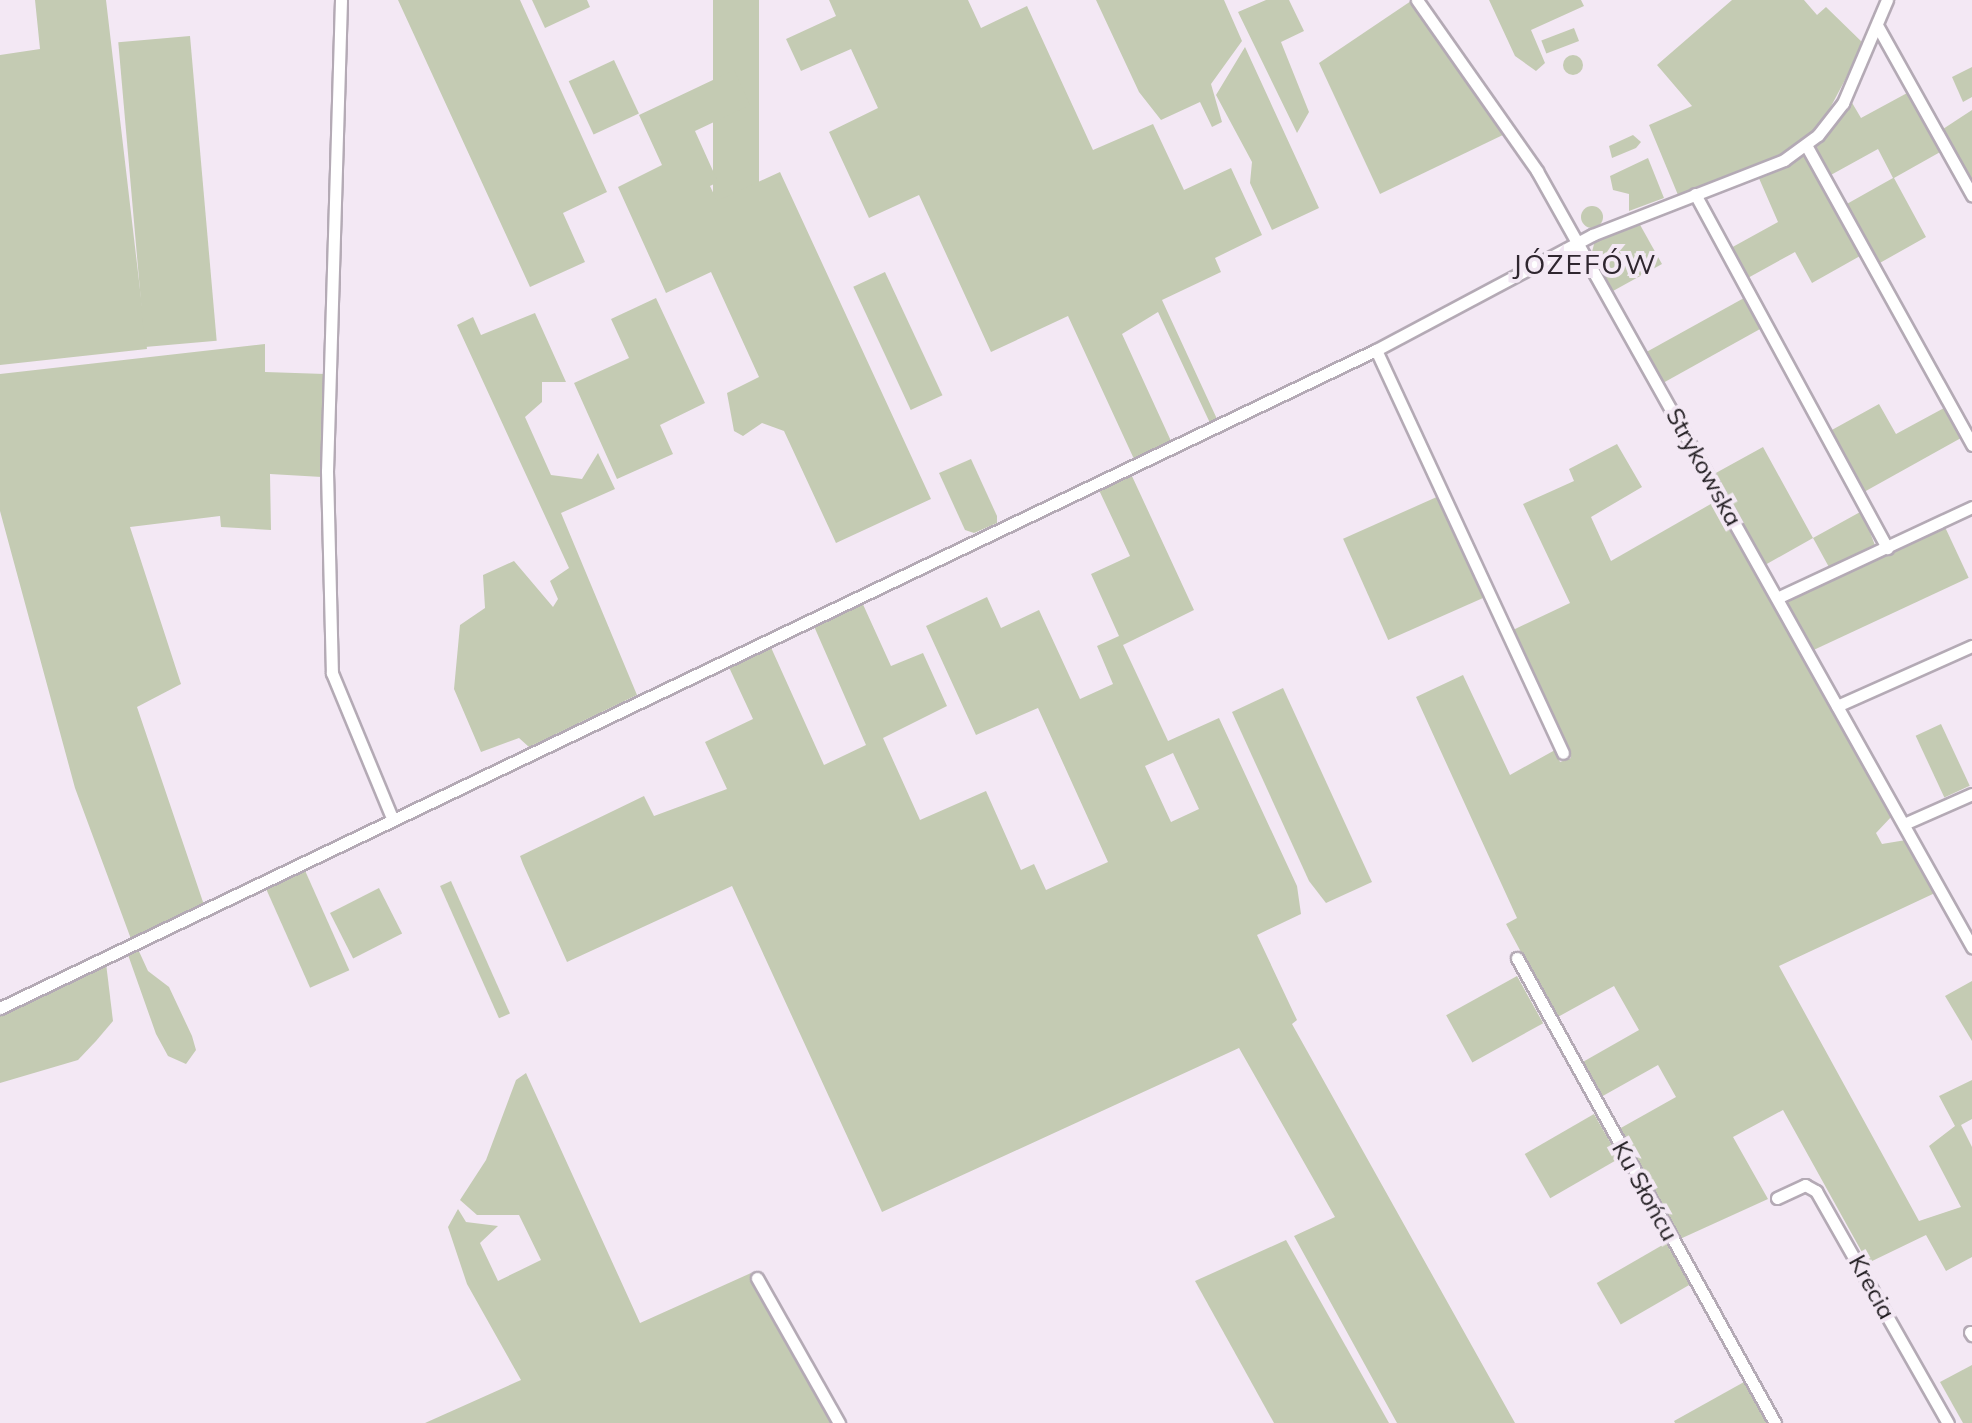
<!DOCTYPE html>
<html>
<head>
<meta charset="utf-8">
<style>
  body { margin:0 }
  #map { position:relative; width:1972px; height:1423px; overflow:hidden; background:#f3e8f4; font-family:Mulish,sans-serif }
  div>[style] { position:absolute }
  [style*='--x'] { left:calc(var(--x)*1px); top:calc(var(--y)*1px); width:calc(var(--w)*1px); rotate:calc(var(--a)*1deg) }
  .green>* { inset:0; background:#c4cbb3; transform-origin:0 0 }
  .round { border-radius:50% }
  .roads { filter:drop-shadow(2px 0 #b4aab5) drop-shadow(-2px 0 #b4aab5) drop-shadow(0 2px #b4aab5) drop-shadow(0 -2px #b4aab5) }
  .minor>* { height:11px; margin:-5.5px; padding:0 5.5px; transform-origin:5.5px; border-radius:5.5px; background:#fff }
  span { translate:-50% -50%; white-space:nowrap; text-align:center; line-height:1.15; -webkit-text-stroke:8px #f3e8f4; paint-order:stroke }
  .street-label { font-size:24px; color:#1f1b1f }
  .quarter-label { font-size:28px; color:#2f262f; letter-spacing:2px }
</style>
</head>
<body>
<div id="map">
  <div class="green">
    <div style="clip-path:polygon(35px 0,106px 0,147px 349px,0 365px,0 55px,40px 49px)"></div>
    <div style="clip-path:polygon(398px 0,520px 0,607px 192px,563px 213px,585px 262px,530px 287px)"></div>
    <div style="clip-path:polygon(532px 0,587px 0,590px 7px,545px 28px)"></div>
    <div style="left:713px;top:0;width:46px;height:251px"></div>
    <div style="clip-path:polygon(829px 0,968px 0,981px 28px,1027px 6px,1093px 150px,1153px 124px,1184px 190px,1231px 168px,1262px 235px,1215px 258px,1221px 272px,1162px 300px,1217px 419px,1210px 423px,1158px 312px,1122px 334px,1171px 441px,1134px 459px,1068px 316px,991px 352px,919px 195px,869px 218px,829px 132px,878px 108px,851px 49px,801px 71px,786px 39px,836px 16px)"></div>
    <div style="clip-path:polygon(1096px 0,1224px 0,1242px 41px,1211px 84px,1222px 122px,1212px 127px,1200px 102px,1161px 120px,1139px 92px)"></div>
    <div style="clip-path:polygon(1266px 0,1289px 0,1304px 31px,1281px 42px,1309px 112px,1297px 133px,1238px 12px)"></div>
    <div style="clip-path:polygon(1489px 0,1581px 0,1584px 6px,1531px 30px,1545px 63px,1536px 71px,1515px 56px)"></div>
    <div style="clip-path:polygon(1732px 0,1804px 0,1817px 15px,1826px 7px,1864px 44px,1819px 129px,1782px 155px,1678px 195px,1649px 125px,1692px 106px,1657px 65px)"></div>
    <div style="clip-path:polygon(1411px 1px,1507px 133px,1380px 194px,1319px 63px)"></div>
    <div style="left:1574px;top:28px;width:14px;height:35px;rotate:69deg"></div>
    <div style="left:190px;top:36px;width:306px;height:72px;rotate:85deg"></div>
    <div style="clip-path:polygon(1245px 47px,1319px 208px,1272px 230px,1250px 183px,1252px 162px,1216px 95px)"></div>
    <div class="round" style="left:1563px;top:55px;width:20px;height:20px"></div>
    <div style="left:614px;top:60px;width:59px;height:50px;rotate:65deg"></div>
    <div style="clip-path:polygon(1972px 67px,1972px 97px,1963px 102px,1952px 77px)"></div>
    <div style="clip-path:polygon(734px 70px,750px 105px,695px 131px,718px 182px,710px 186px,717px 201px,780px 172px,931px 499px,836px 543px,784px 431px,762px 423px,743px 436px,734px 431px,727px 393px,759px 377px,711px 272px,666px 293px,618px 187px,662px 165px,639px 115px)"></div>
    <div style="clip-path:polygon(1909px 92px,1942px 151px,1894px 178px,1926px 237px,1878px 264px,1845px 205px,1893px 178px,1878px 149px,1829px 176px,1813px 147px,1851px 101px,1861px 118px)"></div>
    <div style="clip-path:polygon(1972px 110px,1972px 182px,1943px 129px)"></div>
    <div style="clip-path:polygon(1633px 135px,1641px 142px,1636px 148px,1612px 158px,1609px 146px)"></div>
    <div style="clip-path:polygon(1804px 153px,1860px 256px,1812px 283px,1795px 252px,1746px 279px,1729px 249px,1778px 222px,1758px 176px)"></div>
    <div style="clip-path:polygon(1648px 158px,1664px 198px,1629px 211px,1629px 194px,1613px 190px,1610px 176px)"></div>
    <div class="round" style="left:1581px;top:206px;width:22px;height:22px"></div>
    <div style="clip-path:polygon(1639px 223px,1662px 264px,1613px 291px,1592px 252px,1595px 240px)"></div>
    <div style="left:885px;top:272px;width:136px;height:35px;rotate:65deg"></div>
    <div style="clip-path:polygon(656px 298px,705px 403px,660px 425px,673px 454px,617px 479px,574px 383px,629px 358px,611px 319px)"></div>
    <div style="left:1744px;top:298px;width:35px;height:111px;rotate:61deg"></div>
    <div style="clip-path:polygon(535px 313px,566px 382px,542px 382px,542px 402px,525px 417px,551px 475px,582px 479px,598px 453px,615px 489px,561px 513px,637px 695px,529px 747px,519px 738px,481px 752px,454px 689px,460px 625px,485px 608px,483px 575px,514px 561px,553px 607px,558px 599px,550px 581px,569px 568px,457px 325px,473px 317px,481px 335px)"></div>
    <div style="clip-path:polygon(265px 344px,265px 372px,325px 374px,322px 477px,270px 474px,271px 530px,221px 527px,220px 516px,130px 527px,181px 684px,137px 707px,204px 905px,131px 939px,75px 788px,0 511px,0 374px)"></div>
    <div style="clip-path:polygon(1879px 404px,1896px 434px,1944px 408px,1961px 438px,1864px 492px,1830px 431px)"></div>
    <div style="clip-path:polygon(1617px 444px,1642px 487px,1591px 517px,1611px 561px,1716px 501px,1892px 816px,1876px 833px,1882px 844px,1906px 840px,1935px 893px,1779px 966px,1919px 1221px,1961px 1207px,1929px 1146px,1955px 1126px,1939px 1096px,1972px 1080px,1972px 1119px,1961px 1125px,1972px 1147px,1972px 1257px,1946px 1271px,1926px 1235px,1868px 1263px,1783px 1110px,1733px 1137px,1768px 1199px,1680px 1239px,1619px 1129px,1676px 1097px,1658px 1065px,1601px 1097px,1581px 1063px,1639px 1030px,1614px 986px,1556px 1018px,1506px 924px,1517px 918px,1416px 697px,1463px 675px,1510px 775px,1555px 750px,1560px 762px,1571px 758px,1513px 630px,1570px 603px,1523px 504px,1574px 481px,1569px 469px)"></div>
    <div style="clip-path:polygon(1763px 447px,1813px 538px,1862px 511px,1876px 548px,1830px 569px,1813px 538px,1765px 565px,1714px 474px)"></div>
    <div style="clip-path:polygon(971px 459px,997px 516px,997px 523px,974px 533px,965px 530px,939px 473px)"></div>
    <div style="clip-path:polygon(evenodd,1131px 474px,1194px 610px,1123px 645px,1168px 741px,1219px 718px,1297px 886px,1301px 914px,1257px 935px,1297px 1020px,1292px 1024px,1515px 1423px,1397px 1423px,1294px 1236px,1335px 1217px,1239px 1048px,882px 1212px,732px 886px,567px 962px,523px 864px,520px 856px,644px 796px,654px 816px,727px 789px,705px 742px,753px 719px,727px 663px,769px 643px,824px 765px,866px 745px,813px 624px,861px 600px,891px 666px,923px 653px,947px 706px,883px 738px,920px 820px,986px 791px,1021px 870px,1034px 864px,1046px 890px,1108px 862px,1038px 708px,976px 735px,926px 626px,987px 597px,1001px 628px,1039px 610px,1080px 699px,1113px 684px,1097px 646px,1119px 636px,1091px 574px,1130px 556px,1098px 488px,1131px 474px,1173px 753px,1199px 809px,1171px 822px,1145px 766px,1173px 753px)"></div>
    <div style="left:1439px;top:496px;width:111px;height:105px;rotate:66deg"></div>
    <div style="left:1945px;top:527px;width:56px;height:177px;rotate:65deg"></div>
    <div style="clip-path:polygon(1283px 688px,1372px 882px,1326px 903px,1309px 881px,1232px 712px)"></div>
    <div style="left:1941px;top:724px;width:68px;height:28px;rotate:65deg"></div>
    <div style="left:303px;top:866px;width:114px;height:43px;rotate:66deg"></div>
    <div style="left:451px;top:881px;width:145px;height:12px;rotate:66deg"></div>
    <div style="left:379px;top:888px;width:51px;height:55px;rotate:63deg"></div>
    <div style="clip-path:polygon(137px 947px,148px 971px,169px 987px,192px 1036px,196px 1050px,186px 1064px,168px 1056px,156px 1034px,127px 952px)"></div>
    <div style="clip-path:polygon(106px 963px,113px 1021px,96px 1041px,78px 1060px,0 1083px,0 1014px)"></div>
    <div style="left:1517px;top:976px;width:54px;height:81px;rotate:61deg"></div>
    <div style="clip-path:polygon(1972px 981px,1972px 1041px,1945px 996px)"></div>
    <div style="clip-path:polygon(526px 1073px,640px 1323px,751px 1273px,835px 1423px,425px 1423px,521px 1380px,467px 1284px,448px 1227px,458px 1209px,466px 1222px,498px 1226px,480px 1243px,498px 1281px,541px 1260px,519px 1215px,477px 1215px,460px 1200px,486px 1160px,516px 1080px)"></div>
    <div style="left:1594px;top:1114px;width:51px;height:80px;rotate:60deg"></div>
    <div style="clip-path:polygon(1286px 1240px,1389px 1423px,1274px 1423px,1195px 1281px)"></div>
    <div style="left:1666px;top:1243px;width:48px;height:80px;rotate:60deg"></div>
    <div style="clip-path:polygon(1972px 1365px,1972px 1423px,1963px 1423px,1940px 1382px)"></div>
    <div style="clip-path:polygon(1744px 1382px,1767px 1423px,1675px 1423px,1674px 1421px)"></div>
  </div>
  <div class="roads">
    <div class="minor">
      <div style="--x:341;--y:0;--w:471;--a:91.7"></div>
      <div style="--x:327;--y:471;--w:202;--a:88.6"></div>
      <div style="--x:332;--y:673;--w:157;--a:67.5"></div>
      <div style="--x:1417;--y:0;--w:209;--a:54.9"></div>
      <div style="--x:1537;--y:171;--w:890;--a:60.73"></div>
      <div style="--x:1878;--y:27;--w:193;--a:60.8"></div>
      <div style="--x:1806;--y:145;--w:343;--a:61"></div>
      <div style="--x:1695;--y:194;--w:403;--a:61.5"></div>
      <div style="--x:1376;--y:350;--w:444;--a:65.1"></div>
      <div style="--x:1777;--y:598;--w:215;--a:-25"></div>
      <div style="--x:1837;--y:706;--w:148;--a:-24"></div>
      <div style="--x:1904;--y:824;--w:74;--a:-23.8"></div>
      <div style="--x:1517;--y:958;--w:532;--a:60.98"></div>
      <div style="--x:0;--y:1008;--w:1525;--a:-25.56"></div>
      <div style="--x:1376;--y:350;--w:245;--a:-28"></div>
      <div style="--x:1592;--y:235;--w:206;--a:-21.3"></div>
      <div style="--x:1784;--y:160;--w:42;--a:-36.3"></div>
      <div style="--x:1818;--y:135;--w:41;--a:-52"></div>
      <div style="--x:1843;--y:103;--w:112;--a:-66.9"></div>
      <div style="--x:1777;--y:1198;--w:31;--a:-25"></div>
      <div style="--x:1805;--y:1185;--w:13;--a:29"></div>
      <div style="--x:1816;--y:1191;--w:267;--a:60.4"></div>
      <div style="--x:757;--y:1278;--w:167;--a:60.5"></div>
      <div style="--x:1970;--y:1332;--w:4;--a:56"></div>
    </div>
  </div>
  <div class="street-label">
    <span style="left:1704px;top:467px;rotate:61deg">Strykowska</span>
    <span style="left:1645px;top:1191px;rotate:61deg">Ku Słońcu</span>
    <span style="left:1872px;top:1287px;rotate:61deg">Krecia</span>
  </div>
  <div class="quarter-label">
    <span style="left:1585px;top:264px">JÓZEFÓW</span>
  </div>
</div>
</body>
</html>
